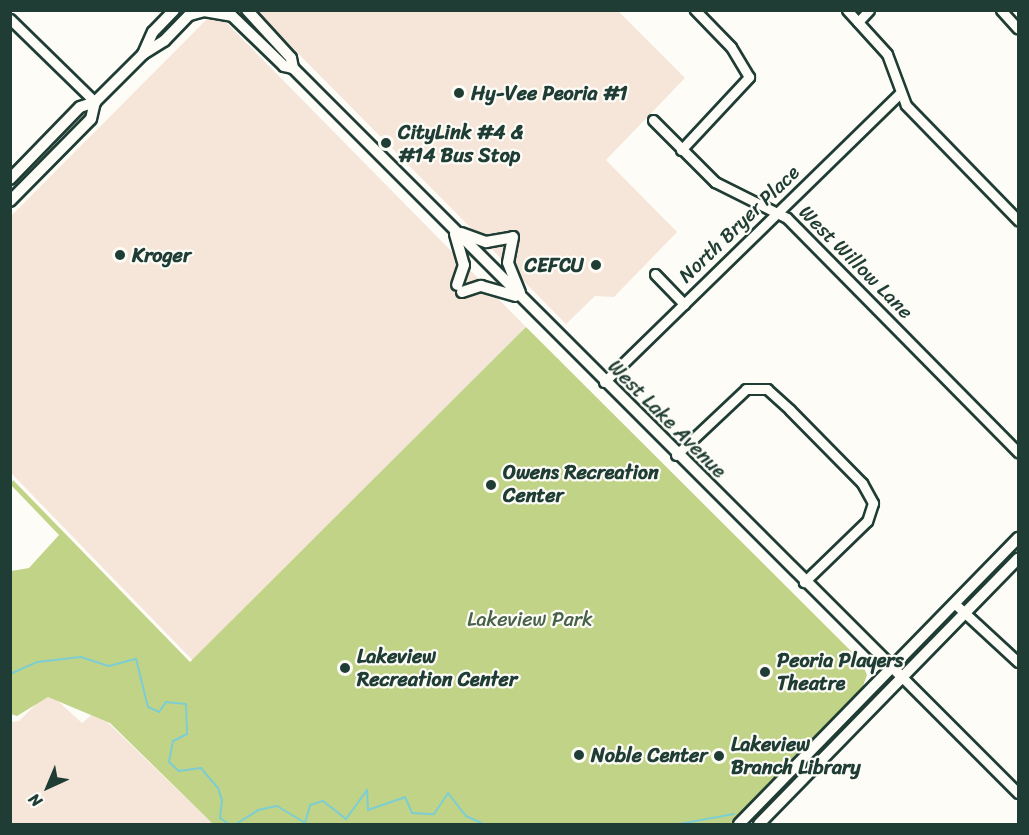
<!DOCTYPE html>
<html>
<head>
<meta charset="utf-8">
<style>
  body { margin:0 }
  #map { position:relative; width:1029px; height:835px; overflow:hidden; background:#fdfcf7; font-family:Sriracha,sans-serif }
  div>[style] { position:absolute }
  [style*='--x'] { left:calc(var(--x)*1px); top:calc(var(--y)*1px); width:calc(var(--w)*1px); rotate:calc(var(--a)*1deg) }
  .built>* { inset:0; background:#f6e6da }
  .green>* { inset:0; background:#c1d387 }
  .stream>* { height:2px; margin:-1px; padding:0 1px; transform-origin:1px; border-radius:1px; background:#7cced2 }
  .roads { filter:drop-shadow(2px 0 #1f3d34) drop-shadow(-2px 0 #1f3d34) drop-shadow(0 2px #1f3d34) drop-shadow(0 -2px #1f3d34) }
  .minor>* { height:9px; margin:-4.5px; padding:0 4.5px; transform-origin:4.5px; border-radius:4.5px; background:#fdfcf7 }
  .major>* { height:10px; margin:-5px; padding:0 5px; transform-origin:5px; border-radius:5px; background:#fdfcf7 }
  .dots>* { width:16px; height:16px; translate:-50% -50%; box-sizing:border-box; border:3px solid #fdfcf7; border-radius:50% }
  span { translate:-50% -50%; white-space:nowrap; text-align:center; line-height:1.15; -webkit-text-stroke:4.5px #fdfcf7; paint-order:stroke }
  .poi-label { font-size:20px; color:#1f3d34; font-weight:700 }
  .left { translate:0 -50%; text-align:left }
  .right { translate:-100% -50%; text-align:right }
  .street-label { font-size:20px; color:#1f3d34 }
  .park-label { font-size:20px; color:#486249 }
  .frame { position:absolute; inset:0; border:12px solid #1f3d34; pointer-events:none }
  .north { position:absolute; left:18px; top:757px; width:60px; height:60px; -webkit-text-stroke:4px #fdfcf7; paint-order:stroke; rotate:224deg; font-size:16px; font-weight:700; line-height:24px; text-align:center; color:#1f3d34 }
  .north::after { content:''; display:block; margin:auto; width:21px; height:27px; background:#1f3d34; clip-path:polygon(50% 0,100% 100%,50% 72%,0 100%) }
</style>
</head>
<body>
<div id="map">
  <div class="built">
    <div style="clip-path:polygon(215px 11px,526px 327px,199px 667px,11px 473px,11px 216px)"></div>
    <div style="clip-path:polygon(256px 11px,618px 11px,685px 78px,606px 160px,677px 232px,614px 297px,595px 296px,566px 324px)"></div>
    <div style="clip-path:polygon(48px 692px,82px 723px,96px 711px,213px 824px,11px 824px,11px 722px,19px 721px)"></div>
  </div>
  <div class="green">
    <div style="clip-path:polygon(526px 327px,861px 661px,867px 675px,862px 689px,731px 824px,213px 824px,110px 723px,48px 697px,17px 716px,11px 714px,11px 571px,29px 568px,59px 535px,11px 485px,13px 480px,190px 662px)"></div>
  </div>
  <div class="stream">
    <div style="--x:10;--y:674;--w:30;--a:-24"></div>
    <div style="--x:37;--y:662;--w:44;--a:-6.5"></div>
    <div style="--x:81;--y:657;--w:29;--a:18"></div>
    <div style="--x:109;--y:666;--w:28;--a:-15"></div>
    <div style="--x:136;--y:659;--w:49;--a:76"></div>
    <div style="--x:148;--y:707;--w:12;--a:24"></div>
    <div style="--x:159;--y:712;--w:12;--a:-55"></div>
    <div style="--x:166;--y:702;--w:20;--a:6"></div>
    <div style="--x:186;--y:704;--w:30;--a:88"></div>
    <div style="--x:187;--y:734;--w:16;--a:153"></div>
    <div style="--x:173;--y:741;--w:21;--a:101"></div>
    <div style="--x:169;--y:762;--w:13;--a:42"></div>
    <div style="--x:179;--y:771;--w:22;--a:-8"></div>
    <div style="--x:201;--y:768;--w:26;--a:50"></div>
    <div style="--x:218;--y:788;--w:13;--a:72"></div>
    <div style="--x:222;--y:800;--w:18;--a:96"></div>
    <div style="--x:220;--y:818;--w:11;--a:34"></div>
    <div style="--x:236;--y:824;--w:26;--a:-32"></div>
    <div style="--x:258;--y:810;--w:19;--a:-12"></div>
    <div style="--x:277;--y:806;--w:33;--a:31"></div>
    <div style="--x:305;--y:823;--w:19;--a:-74"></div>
    <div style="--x:310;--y:805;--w:14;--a:-17"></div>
    <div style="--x:323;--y:801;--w:29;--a:38"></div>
    <div style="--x:346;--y:819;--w:36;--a:-54"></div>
    <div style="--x:367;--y:790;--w:20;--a:87"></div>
    <div style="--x:368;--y:810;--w:39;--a:-19"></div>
    <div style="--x:405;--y:797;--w:17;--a:66"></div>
    <div style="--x:412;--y:813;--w:22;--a:3"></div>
    <div style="--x:434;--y:814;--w:25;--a:-56"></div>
    <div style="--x:448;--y:793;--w:29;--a:52"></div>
    <div style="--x:466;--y:816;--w:19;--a:25"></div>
    <div style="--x:679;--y:824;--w:56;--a:-10.3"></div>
  </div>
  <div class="roads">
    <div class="minor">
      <div style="--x:847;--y:10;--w:59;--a:47.7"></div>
      <div style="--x:887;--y:54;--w:54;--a:69.6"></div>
      <div style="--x:906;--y:105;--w:161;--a:45.8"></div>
      <div style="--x:1001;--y:10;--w:25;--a:48"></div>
      <div style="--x:10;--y:19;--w:119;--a:44.3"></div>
      <div style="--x:858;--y:22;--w:16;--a:-47"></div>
      <div style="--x:653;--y:120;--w:88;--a:45"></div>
      <div style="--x:715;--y:182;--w:80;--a:26.6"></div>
      <div style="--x:787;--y:218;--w:329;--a:45.4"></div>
      <div style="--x:681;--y:150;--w:100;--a:-47"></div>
      <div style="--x:749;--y:77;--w:35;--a:-121"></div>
      <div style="--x:731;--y:47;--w:52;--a:-134.2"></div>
      <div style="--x:655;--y:274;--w:42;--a:46"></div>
      <div style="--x:604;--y:382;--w:412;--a:-44.3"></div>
      <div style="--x:676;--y:455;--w:96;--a:-43.3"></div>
      <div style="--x:746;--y:389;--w:21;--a:0"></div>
      <div style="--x:767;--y:389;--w:31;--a:42"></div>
      <div style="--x:790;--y:410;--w:103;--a:45.4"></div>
      <div style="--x:862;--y:483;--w:23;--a:61"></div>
      <div style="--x:873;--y:503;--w:19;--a:108"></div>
      <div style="--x:867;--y:521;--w:88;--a:135.9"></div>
      <div style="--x:954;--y:603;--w:87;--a:42.7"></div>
      <div style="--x:902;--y:677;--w:164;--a:45"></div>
    </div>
    <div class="major">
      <div style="--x:226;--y:10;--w:81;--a:44"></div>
      <div style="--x:284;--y:66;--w:9;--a:13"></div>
      <div style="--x:293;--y:68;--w:861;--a:45"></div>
      <div style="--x:247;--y:10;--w:65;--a:47.5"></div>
      <div style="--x:291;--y:58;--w:10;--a:79"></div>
      <div style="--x:190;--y:15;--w:15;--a:-16"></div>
      <div style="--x:204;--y:11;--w:28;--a:10"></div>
      <div style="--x:143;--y:54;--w:24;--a:-66"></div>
      <div style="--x:153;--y:32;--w:30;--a:-46"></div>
      <div style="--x:10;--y:179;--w:100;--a:-45.8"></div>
      <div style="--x:80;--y:107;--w:16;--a:-18"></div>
      <div style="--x:95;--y:102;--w:68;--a:-45"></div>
      <div style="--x:143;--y:54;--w:25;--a:-32"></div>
      <div style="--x:164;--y:41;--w:43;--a:-45.9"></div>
      <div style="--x:10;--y:201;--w:115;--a:-45.4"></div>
      <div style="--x:91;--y:119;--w:17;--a:-77"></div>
      <div style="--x:461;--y:233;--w:27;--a:20"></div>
      <div style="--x:486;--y:242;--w:27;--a:-10"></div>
      <div style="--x:455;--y:234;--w:32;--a:74"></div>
      <div style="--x:464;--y:265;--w:21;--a:109"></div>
      <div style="--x:513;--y:237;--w:26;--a:101"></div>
      <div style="--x:508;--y:263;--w:32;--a:68"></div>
      <div style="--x:462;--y:292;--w:20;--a:-18"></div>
      <div style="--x:481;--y:286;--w:36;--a:16"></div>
      <div style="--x:739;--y:824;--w:400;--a:-45.7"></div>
      <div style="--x:759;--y:824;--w:371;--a:-45.7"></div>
    </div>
  </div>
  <div class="dots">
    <div style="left:459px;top:93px;background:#1f3d34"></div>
    <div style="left:386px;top:143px;background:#1f3d34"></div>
    <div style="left:120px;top:255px;background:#1f3d34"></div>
    <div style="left:596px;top:265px;background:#1f3d34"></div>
    <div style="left:491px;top:485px;background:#1f3d34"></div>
    <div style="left:345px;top:668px;background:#1f3d34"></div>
    <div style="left:765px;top:672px;background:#1f3d34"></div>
    <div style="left:579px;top:755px;background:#1f3d34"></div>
    <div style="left:719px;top:756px;background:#1f3d34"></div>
  </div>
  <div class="poi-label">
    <span class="left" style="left:471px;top:93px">Hy-Vee Peoria #1</span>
    <span class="left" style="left:398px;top:144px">CityLink #4 &amp;<br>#14 Bus Stop</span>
    <span class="left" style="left:132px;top:255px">Kroger</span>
    <span class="right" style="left:584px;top:265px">CEFCU</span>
    <span class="left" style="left:503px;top:484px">Owens Recreation<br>Center</span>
    <span class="left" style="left:357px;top:668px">Lakeview<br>Recreation Center</span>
    <span class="left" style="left:777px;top:672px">Peoria Players<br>Theatre</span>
    <span class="left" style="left:731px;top:756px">Lakeview<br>Branch Library</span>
    <span class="left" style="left:591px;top:755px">Noble Center</span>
  </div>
  <div class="street-label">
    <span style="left:739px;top:224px;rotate:-44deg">North Bryer Place</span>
    <span style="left:856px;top:262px;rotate:45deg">West Willow Lane</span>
    <span style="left:667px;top:419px;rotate:45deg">West Lake Avenue</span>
  </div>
  <div class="park-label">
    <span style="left:530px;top:619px">Lakeview Park</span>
  </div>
  <div class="frame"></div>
  <div class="north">N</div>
</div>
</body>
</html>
